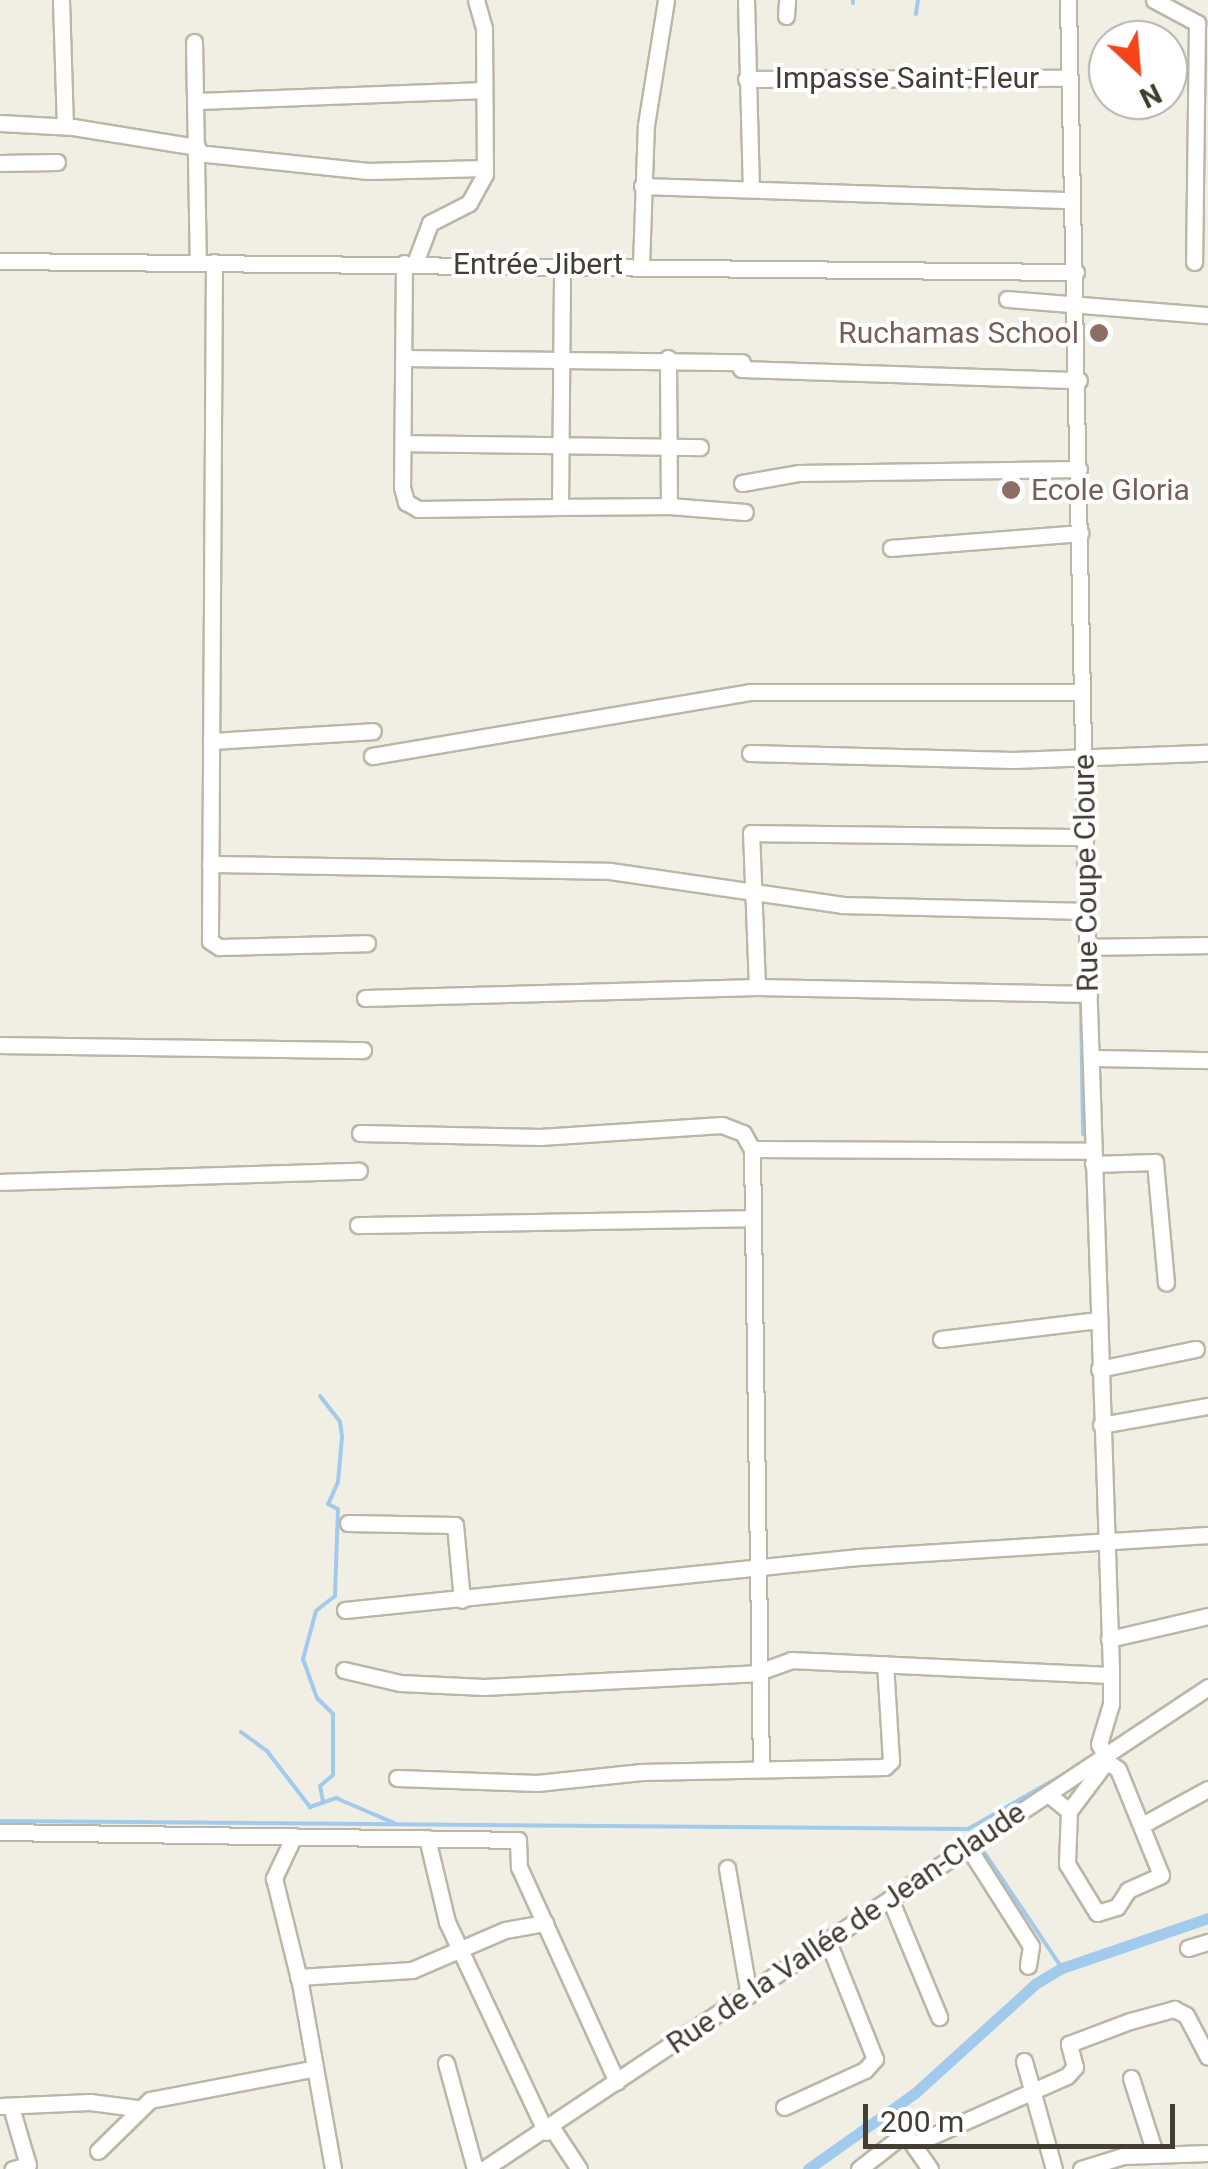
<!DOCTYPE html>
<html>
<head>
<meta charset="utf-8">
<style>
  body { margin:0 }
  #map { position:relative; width:1208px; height:2169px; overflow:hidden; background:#f1eee4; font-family:Roboto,sans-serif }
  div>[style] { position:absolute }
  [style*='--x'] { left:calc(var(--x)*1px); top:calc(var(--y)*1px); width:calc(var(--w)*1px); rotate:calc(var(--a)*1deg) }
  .stream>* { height:4px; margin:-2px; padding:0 2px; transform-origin:2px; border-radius:2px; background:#a1caed }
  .canal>* { height:11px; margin:-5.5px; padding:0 5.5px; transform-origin:5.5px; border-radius:5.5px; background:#a1caed }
  .roads { filter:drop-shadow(2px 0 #bcb6a7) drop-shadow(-2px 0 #bcb6a7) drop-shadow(0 2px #bcb6a7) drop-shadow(0 -2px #bcb6a7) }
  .minor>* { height:15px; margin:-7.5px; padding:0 7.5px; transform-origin:7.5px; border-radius:7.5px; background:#fff }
  .dots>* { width:28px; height:28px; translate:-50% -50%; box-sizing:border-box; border:5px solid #fff; border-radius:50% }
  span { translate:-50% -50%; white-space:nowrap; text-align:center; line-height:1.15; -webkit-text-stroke:8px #fff; paint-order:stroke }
  .street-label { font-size:30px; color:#433e34 }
  .education-label { font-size:30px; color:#785e54 }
  .right { translate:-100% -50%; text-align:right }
  .left { translate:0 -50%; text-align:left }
  .north { position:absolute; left:1088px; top:20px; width:100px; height:100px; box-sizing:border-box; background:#fff; border:2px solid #b4b2ae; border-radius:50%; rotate:154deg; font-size:28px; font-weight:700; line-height:40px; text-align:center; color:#433e34 }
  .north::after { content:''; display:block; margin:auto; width:35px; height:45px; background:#f44419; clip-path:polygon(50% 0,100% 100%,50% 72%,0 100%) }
  .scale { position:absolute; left:863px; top:2104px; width:312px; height:45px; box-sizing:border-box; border:5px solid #433e34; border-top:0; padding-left:12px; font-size:30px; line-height:35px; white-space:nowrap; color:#433e34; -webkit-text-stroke:8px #fff; paint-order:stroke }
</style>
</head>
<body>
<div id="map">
  <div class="stream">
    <div style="--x:853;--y:3;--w:3;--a:-90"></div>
    <div style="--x:916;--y:14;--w:14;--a:-82"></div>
    <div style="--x:1081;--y:1004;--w:130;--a:89.1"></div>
    <div style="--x:320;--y:1396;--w:33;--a:52"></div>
    <div style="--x:340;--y:1422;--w:15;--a:82"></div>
    <div style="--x:342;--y:1437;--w:45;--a:95.1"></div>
    <div style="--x:338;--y:1482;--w:24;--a:114"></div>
    <div style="--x:328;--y:1504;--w:11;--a:27"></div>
    <div style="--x:338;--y:1509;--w:87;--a:92"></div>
    <div style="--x:335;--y:1596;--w:24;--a:142"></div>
    <div style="--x:316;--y:1611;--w:50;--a:105.2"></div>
    <div style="--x:303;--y:1659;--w:41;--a:70.3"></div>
    <div style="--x:317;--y:1698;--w:23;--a:45"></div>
    <div style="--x:333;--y:1714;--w:61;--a:90"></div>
    <div style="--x:333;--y:1775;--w:17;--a:140"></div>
    <div style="--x:320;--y:1786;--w:16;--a:79"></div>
    <div style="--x:241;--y:1732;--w:32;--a:36"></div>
    <div style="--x:267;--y:1751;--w:71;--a:52.5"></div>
    <div style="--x:310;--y:1807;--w:28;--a:-19"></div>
    <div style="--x:336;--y:1798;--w:63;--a:23.3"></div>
    <div style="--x:0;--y:1821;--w:968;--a:0.47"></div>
    <div style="--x:968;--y:1829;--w:113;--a:-29.7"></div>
    <div style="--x:980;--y:1846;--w:147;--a:56.1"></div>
  </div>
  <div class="canal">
    <div style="--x:808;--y:2169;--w:131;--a:-35.4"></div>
    <div style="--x:915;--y:2093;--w:162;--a:-42.2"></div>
    <div style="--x:1035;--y:1984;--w:31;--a:-31"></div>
    <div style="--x:1062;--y:1968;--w:154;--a:-18.9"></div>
  </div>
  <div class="roads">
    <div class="minor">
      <div style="--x:61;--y:0;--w:126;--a:88.2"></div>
      <div style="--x:746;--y:0;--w:189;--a:88.5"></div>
      <div style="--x:1068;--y:0;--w:947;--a:88.85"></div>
      <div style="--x:1087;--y:947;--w:725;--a:88.1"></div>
      <div style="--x:1111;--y:1672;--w:32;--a:90"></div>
      <div style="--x:1111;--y:1704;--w:42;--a:106.7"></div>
      <div style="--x:1099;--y:1744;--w:13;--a:61"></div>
      <div style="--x:1154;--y:0;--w:49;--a:28.1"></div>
      <div style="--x:1197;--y:23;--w:239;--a:90.7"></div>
      <div style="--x:786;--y:16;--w:16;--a:-86"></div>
      <div style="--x:194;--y:42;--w:221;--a:89"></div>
      <div style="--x:746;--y:79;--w:321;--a:-0.2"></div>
      <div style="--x:199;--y:101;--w:284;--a:-2.2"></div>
      <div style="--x:0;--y:123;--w:73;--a:3.1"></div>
      <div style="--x:73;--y:127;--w:126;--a:9.2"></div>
      <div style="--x:197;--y:153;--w:172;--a:6"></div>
      <div style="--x:368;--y:171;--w:117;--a:-1.5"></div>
      <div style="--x:0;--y:163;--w:57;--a:-1"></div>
      <div style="--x:642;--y:186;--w:429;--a:1.9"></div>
      <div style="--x:0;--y:261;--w:1076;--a:0.59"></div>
      <div style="--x:214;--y:262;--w:679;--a:90.34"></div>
      <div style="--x:210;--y:941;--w:11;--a:34"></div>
      <div style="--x:219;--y:947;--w:148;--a:-1.5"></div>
      <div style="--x:404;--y:263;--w:224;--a:90.5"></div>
      <div style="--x:402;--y:487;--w:16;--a:75"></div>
      <div style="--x:406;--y:502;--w:14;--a:30"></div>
      <div style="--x:418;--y:509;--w:142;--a:-0.8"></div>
      <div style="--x:560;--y:507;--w:241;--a:-89.5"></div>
      <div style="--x:415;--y:263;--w:43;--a:-69.4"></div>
      <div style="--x:430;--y:223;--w:44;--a:-27.1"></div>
      <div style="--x:469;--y:203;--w:33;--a:-61"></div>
      <div style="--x:485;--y:174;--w:146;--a:-90.4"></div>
      <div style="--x:484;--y:28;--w:29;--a:-106"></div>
      <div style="--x:641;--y:265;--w:140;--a:-88"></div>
      <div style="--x:646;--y:125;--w:127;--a:-80.9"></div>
      <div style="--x:1007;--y:299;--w:202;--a:4.6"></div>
      <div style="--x:404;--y:358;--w:338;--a:0.7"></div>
      <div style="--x:741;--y:369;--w:338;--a:1.9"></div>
      <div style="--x:403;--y:443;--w:297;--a:0.8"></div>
      <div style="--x:742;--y:483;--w:58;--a:-10"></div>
      <div style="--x:799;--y:473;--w:280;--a:-0.8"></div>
      <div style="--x:669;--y:506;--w:76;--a:4.5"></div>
      <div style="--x:560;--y:507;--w:109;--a:-0.5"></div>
      <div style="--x:669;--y:506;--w:148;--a:-90.4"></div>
      <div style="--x:891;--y:548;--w:190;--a:-4.5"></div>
      <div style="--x:211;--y:741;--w:162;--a:-3.5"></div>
      <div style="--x:750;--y:753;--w:263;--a:1.5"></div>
      <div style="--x:1013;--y:760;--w:195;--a:-2.1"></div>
      <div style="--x:372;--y:756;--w:383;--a:-9.6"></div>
      <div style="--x:750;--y:692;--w:330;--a:0"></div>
      <div style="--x:210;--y:864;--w:400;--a:1"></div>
      <div style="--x:610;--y:871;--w:234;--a:8.3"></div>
      <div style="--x:842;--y:905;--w:244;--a:1.4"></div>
      <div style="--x:1087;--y:947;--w:121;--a:-0.9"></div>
      <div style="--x:757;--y:987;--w:154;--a:-92.2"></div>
      <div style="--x:751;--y:833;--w:334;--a:0.7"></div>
      <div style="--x:365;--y:998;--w:392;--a:-1.6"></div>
      <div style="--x:757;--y:987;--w:332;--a:1.2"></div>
      <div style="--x:0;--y:1045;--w:363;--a:0.8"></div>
      <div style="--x:1091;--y:1058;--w:117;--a:1"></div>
      <div style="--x:360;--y:1133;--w:180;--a:1.3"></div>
      <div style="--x:540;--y:1137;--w:182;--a:-3.8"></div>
      <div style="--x:722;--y:1125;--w:22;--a:21"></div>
      <div style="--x:743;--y:1133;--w:18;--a:61"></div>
      <div style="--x:752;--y:1149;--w:620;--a:89.17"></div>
      <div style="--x:752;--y:1149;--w:341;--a:0.3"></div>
      <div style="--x:1093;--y:1164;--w:62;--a:-1.8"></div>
      <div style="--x:1155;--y:1162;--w:121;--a:84.8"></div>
      <div style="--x:0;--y:1182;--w:359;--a:-1.8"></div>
      <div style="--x:358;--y:1225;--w:395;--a:-1"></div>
      <div style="--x:941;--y:1339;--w:158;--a:-6.9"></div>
      <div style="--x:1099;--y:1369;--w:99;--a:-11.7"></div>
      <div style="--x:1101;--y:1425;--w:109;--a:-10.1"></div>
      <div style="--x:348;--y:1523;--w:107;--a:1.1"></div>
      <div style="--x:455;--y:1525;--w:75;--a:84.7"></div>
      <div style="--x:345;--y:1610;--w:516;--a:-5.9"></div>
      <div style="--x:858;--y:1557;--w:351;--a:-3.6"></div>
      <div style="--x:1109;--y:1639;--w:102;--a:-13.1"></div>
      <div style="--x:344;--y:1670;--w:57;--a:13.1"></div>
      <div style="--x:400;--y:1683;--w:84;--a:2.7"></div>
      <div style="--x:484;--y:1687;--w:272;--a:-2.9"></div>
      <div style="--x:756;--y:1673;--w:37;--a:-20"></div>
      <div style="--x:791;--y:1660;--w:319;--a:2.7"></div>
      <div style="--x:397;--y:1778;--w:140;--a:2"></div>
      <div style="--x:537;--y:1783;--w:105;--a:-6"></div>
      <div style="--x:641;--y:1772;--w:244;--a:-1.2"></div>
      <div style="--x:885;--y:1767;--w:8;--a:-45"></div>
      <div style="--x:891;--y:1761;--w:97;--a:-93.5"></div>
      <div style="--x:1048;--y:1794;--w:27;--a:39"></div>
      <div style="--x:1069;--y:1811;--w:53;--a:92.2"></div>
      <div style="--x:1067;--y:1864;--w:57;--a:58.5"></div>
      <div style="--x:1097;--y:1913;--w:21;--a:-17"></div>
      <div style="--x:1117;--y:1907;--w:20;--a:-57"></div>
      <div style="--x:1128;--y:1890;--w:36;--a:-24"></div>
      <div style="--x:1161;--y:1875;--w:114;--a:-112.1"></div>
      <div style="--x:1118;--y:1769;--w:20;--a:-147"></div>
      <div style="--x:1069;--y:1811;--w:61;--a:-52.9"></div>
      <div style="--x:1144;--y:1824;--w:73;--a:-28.7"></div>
      <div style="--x:0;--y:1832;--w:518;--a:0.88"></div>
      <div style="--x:518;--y:1840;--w:27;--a:88"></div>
      <div style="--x:519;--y:1867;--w:236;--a:65.5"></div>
      <div style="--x:294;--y:1836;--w:47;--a:115.5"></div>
      <div style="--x:274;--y:1878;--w:108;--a:76.1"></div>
      <div style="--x:300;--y:1983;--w:189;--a:79.9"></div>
      <div style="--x:427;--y:1838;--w:86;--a:76.6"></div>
      <div style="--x:447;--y:1922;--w:232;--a:64.8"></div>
      <div style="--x:968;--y:1847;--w:117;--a:57.5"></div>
      <div style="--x:1031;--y:1946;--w:20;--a:99"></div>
      <div style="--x:727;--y:1868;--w:129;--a:80.2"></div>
      <div style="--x:890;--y:1899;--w:128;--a:67.4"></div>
      <div style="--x:1188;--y:1948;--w:21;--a:-17"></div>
      <div style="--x:298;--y:1977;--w:114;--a:-3.5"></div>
      <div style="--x:412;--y:1970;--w:101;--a:-23.3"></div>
      <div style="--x:505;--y:1930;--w:41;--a:-9.9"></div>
      <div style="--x:1024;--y:2061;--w:112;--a:74.5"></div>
      <div style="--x:446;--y:2063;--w:110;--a:74.7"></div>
      <div style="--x:1131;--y:2078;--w:79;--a:72.3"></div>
      <div style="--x:0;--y:2106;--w:90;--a:-2.5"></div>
      <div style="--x:90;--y:2102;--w:47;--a:7.3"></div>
      <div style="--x:11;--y:2107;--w:60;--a:73.7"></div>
      <div style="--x:28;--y:2165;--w:16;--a:165"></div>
      <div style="--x:784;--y:2107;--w:89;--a:-24.6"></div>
      <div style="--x:865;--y:2070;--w:15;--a:-48"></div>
      <div style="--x:875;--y:2059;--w:124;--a:-111.8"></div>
      <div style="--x:552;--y:2128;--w:49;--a:56.6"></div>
      <div style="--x:914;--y:2144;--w:167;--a:-24"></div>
      <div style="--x:1067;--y:2076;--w:12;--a:-48"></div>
      <div style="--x:1075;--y:2067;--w:24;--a:-105"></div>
      <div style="--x:1069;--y:2044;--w:65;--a:-20.7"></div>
      <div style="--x:1130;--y:2021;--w:46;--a:-15.3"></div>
      <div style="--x:1174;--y:2009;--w:13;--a:27"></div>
      <div style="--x:1186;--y:2015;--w:47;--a:62.4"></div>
      <div style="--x:98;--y:2151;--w:73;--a:-44.4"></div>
      <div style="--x:150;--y:2100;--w:164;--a:-10.9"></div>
      <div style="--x:484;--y:2169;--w:870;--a:-33.65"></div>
      <div style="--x:859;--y:2169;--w:58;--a:-38"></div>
      <div style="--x:905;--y:2133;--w:44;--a:55.2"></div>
      <div style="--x:1081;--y:2169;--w:44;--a:-17.2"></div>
      <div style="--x:1123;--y:2156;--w:85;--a:-2"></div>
    </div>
  </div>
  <div class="dots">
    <div style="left:1099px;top:333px;background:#8d6e63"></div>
    <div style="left:1011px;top:490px;background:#8d6e63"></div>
  </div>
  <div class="street-label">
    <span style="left:907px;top:78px">Impasse Saint-Fleur</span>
    <span style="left:538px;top:264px">Entrée Jibert</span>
    <span style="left:1086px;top:873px;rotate:-91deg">Rue Coupe Cloure</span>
    <span style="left:846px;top:1928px;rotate:-34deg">Rue de la Vallée de Jean-Claude</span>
  </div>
  <div class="education-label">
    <span class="right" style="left:1079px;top:333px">Ruchamas School</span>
    <span class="left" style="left:1031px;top:490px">Ecole Gloria</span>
  </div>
  <div class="north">N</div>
  <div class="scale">200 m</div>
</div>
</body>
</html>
